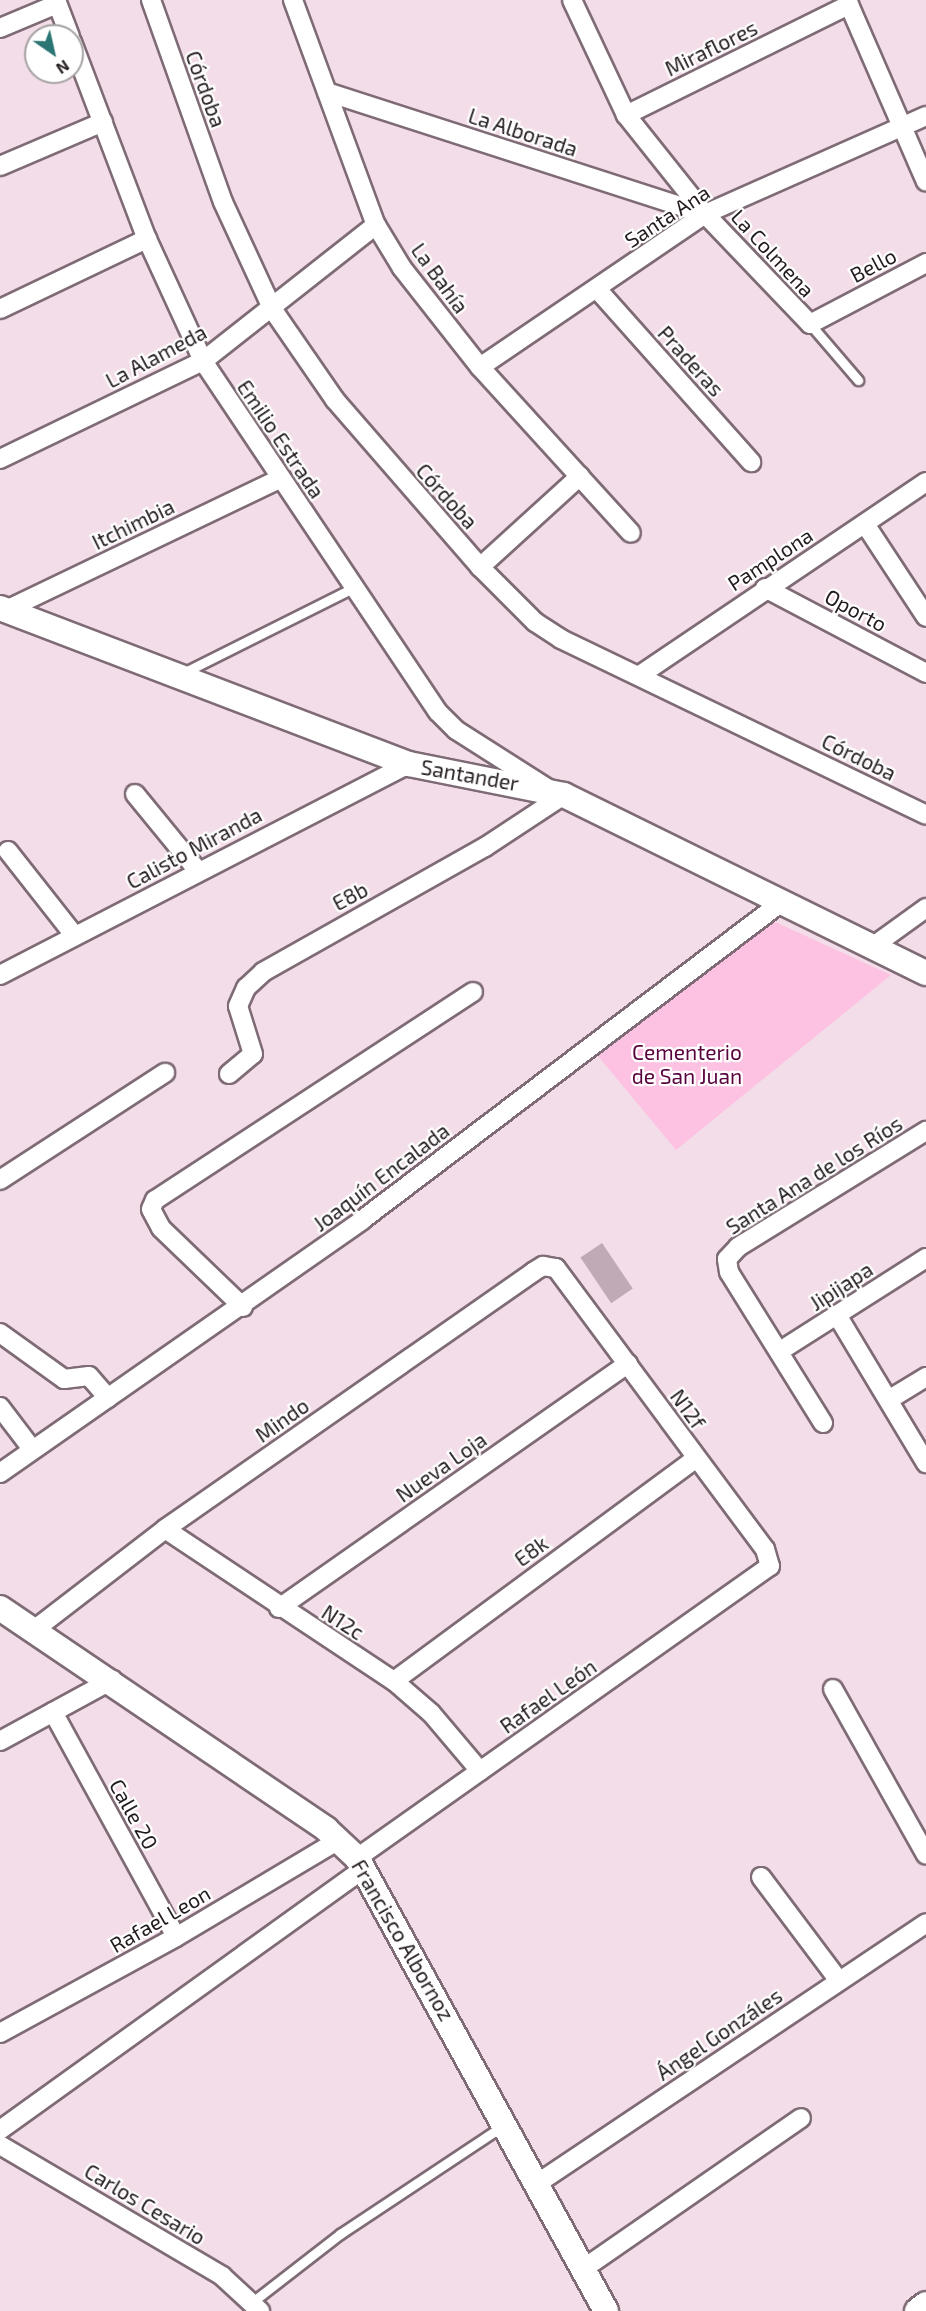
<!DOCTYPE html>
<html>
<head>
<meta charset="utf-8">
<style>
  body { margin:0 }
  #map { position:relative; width:926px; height:2311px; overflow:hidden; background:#f3dde8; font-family:"Exo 2",sans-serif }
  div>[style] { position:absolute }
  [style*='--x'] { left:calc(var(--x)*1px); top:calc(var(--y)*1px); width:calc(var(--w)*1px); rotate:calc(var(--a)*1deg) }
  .green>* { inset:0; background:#fdc1e1 }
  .building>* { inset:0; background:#bfaab5; transform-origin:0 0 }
  .roads { filter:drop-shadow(2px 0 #7e6b75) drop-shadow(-2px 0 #7e6b75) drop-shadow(0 2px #7e6b75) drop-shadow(0 -2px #7e6b75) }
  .lane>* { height:9px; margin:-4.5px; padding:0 4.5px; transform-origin:4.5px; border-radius:4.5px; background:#fff }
  .street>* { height:18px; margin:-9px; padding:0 9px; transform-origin:9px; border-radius:9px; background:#fff }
  .secondary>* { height:24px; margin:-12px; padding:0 12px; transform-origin:12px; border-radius:12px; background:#fff }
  span { translate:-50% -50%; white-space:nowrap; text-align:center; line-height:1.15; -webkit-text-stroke:4.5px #fff; paint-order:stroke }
  .street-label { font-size:21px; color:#221a1e }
  .park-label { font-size:21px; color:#59033e }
  .north { position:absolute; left:24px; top:24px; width:60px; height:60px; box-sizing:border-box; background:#fff; border:2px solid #a7a3a5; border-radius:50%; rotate:146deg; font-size:16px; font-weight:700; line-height:24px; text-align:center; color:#221a1e }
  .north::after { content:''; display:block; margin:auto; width:21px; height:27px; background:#2b7575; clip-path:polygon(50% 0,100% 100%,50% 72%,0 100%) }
</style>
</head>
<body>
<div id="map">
  <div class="green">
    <div style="clip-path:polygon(773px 921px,891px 975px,676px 1150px,598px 1056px)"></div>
  </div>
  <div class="building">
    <div style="left:602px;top:1243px;width:55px;height:26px;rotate:56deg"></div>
  </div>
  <div class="roads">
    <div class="lane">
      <div style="--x:810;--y:324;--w:74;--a:49.4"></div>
      <div style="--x:183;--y:673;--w:190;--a:-26.6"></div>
      <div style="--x:251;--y:2303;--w:113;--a:-37.8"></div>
      <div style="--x:340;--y:2234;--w:197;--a:-33.6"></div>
    </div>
    <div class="street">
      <div style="--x:56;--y:0;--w:39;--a:69"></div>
      <div style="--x:151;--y:0;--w:214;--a:70.4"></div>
      <div style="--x:223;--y:202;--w:119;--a:65.2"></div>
      <div style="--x:273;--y:310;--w:109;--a:55.4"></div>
      <div style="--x:335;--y:400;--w:221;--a:49"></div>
      <div style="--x:480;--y:567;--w:78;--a:45"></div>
      <div style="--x:535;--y:622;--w:31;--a:33"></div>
      <div style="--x:561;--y:639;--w:405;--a:25.7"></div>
      <div style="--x:293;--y:0;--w:240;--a:69.8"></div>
      <div style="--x:376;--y:225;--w:50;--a:58.8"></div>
      <div style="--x:402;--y:268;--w:126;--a:51.8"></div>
      <div style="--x:480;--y:367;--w:224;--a:47.7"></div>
      <div style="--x:572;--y:0;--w:127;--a:64.8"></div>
      <div style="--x:626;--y:115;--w:127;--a:51.4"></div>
      <div style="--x:705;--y:214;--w:152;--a:46.3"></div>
      <div style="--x:810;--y:324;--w:131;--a:-27.7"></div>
      <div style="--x:847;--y:0;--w:198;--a:66.5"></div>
      <div style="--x:0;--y:28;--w:62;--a:-22.8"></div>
      <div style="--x:72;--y:42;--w:211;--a:69.2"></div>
      <div style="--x:147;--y:239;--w:134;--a:65.3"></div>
      <div style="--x:203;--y:361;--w:422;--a:56.2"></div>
      <div style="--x:438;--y:712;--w:25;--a:45"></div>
      <div style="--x:456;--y:730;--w:108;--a:32.5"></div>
      <div style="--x:327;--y:92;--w:397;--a:17.9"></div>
      <div style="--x:626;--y:115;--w:249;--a:-26.3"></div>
      <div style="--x:0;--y:166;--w:112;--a:-23.1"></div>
      <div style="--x:597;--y:289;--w:232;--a:48.3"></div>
      <div style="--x:0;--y:309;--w:163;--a:-25.5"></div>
      <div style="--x:480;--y:367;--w:272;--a:-34.2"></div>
      <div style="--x:705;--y:214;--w:242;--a:-23.9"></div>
      <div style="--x:0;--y:459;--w:225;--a:-25.8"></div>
      <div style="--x:203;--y:361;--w:220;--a:-38.2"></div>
      <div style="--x:865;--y:524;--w:111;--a:56.7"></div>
      <div style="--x:480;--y:567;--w:135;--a:-42.3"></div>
      <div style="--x:765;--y:588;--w:182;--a:27.8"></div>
      <div style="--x:6;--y:610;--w:304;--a:-25.6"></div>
      <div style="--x:640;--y:675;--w:345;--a:-34"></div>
      <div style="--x:135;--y:794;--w:99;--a:50.7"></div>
      <div style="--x:8;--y:851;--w:108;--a:51.8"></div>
      <div style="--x:872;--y:947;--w:67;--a:-35.8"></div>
      <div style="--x:0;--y:975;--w:460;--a:-27.3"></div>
      <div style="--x:229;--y:1074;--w:31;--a:-40"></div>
      <div style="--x:253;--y:1054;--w:50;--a:-107.4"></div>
      <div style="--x:238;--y:1006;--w:20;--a:-66"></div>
      <div style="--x:246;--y:988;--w:23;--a:-43"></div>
      <div style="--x:263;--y:972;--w:255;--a:-29.4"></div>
      <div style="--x:485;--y:847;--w:95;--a:-33.4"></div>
      <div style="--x:0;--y:1180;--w:197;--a:-33"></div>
      <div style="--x:243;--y:1307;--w:114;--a:-136.1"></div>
      <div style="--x:161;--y:1228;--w:21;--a:-118"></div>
      <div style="--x:151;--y:1209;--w:10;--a:-66"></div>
      <div style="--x:155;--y:1200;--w:380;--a:-33.2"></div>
      <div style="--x:837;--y:1315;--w:173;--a:59"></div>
      <div style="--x:0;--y:1333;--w:79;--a:35.7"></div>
      <div style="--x:64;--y:1379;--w:25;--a:-7"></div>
      <div style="--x:89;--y:1376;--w:29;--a:49"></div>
      <div style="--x:780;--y:1351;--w:173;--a:-32.5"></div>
      <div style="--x:890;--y:1399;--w:42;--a:-31.4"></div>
      <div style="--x:0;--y:1407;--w:53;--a:52.7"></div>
      <div style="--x:823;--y:1423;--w:178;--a:-121.9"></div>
      <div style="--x:729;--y:1272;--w:13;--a:-99"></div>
      <div style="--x:727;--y:1259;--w:16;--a:-47"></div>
      <div style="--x:738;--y:1247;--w:221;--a:-31.7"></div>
      <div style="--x:0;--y:1473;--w:442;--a:-34.9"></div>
      <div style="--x:362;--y:1220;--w:523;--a:-37.15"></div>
      <div style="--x:165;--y:1529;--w:275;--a:33.6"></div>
      <div style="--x:394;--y:1681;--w:49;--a:40.9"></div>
      <div style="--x:431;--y:1713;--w:76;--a:49.8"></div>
      <div style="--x:279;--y:1608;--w:426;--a:-35"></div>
      <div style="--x:34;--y:1630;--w:165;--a:-37.6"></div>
      <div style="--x:165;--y:1529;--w:449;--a:-34.9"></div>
      <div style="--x:533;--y:1272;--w:12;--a:-31"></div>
      <div style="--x:543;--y:1266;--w:13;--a:9"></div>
      <div style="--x:556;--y:1268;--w:350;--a:53.4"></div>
      <div style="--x:765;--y:1549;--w:18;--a:74"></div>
      <div style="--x:770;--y:1566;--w:506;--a:144.74"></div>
      <div style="--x:394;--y:1681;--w:375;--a:-36.4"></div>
      <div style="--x:833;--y:1689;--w:190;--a:60.7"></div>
      <div style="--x:53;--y:1712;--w:256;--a:61.3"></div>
      <div style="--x:0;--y:1741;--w:128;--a:-28.6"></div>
      <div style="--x:761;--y:1877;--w:130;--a:53.1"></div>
      <div style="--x:0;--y:2033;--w:200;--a:-28.6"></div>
      <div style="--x:176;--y:1937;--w:190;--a:-30.8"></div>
      <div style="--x:0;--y:2130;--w:448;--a:-35.7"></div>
      <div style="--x:0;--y:2145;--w:258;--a:30.5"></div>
      <div style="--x:222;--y:2276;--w:52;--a:42.6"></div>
      <div style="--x:538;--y:2183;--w:467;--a:-33.8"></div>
      <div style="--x:583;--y:2269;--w:265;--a:-34.7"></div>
    </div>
    <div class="secondary">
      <div style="--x:0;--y:608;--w:438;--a:20.9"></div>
      <div style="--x:409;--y:764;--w:158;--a:11.3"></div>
      <div style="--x:564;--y:795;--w:403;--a:26.2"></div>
      <div style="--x:0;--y:1608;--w:394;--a:34.1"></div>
      <div style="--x:326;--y:1829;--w:42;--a:43.1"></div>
      <div style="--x:357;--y:1858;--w:517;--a:61.2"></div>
      <div style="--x:917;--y:2311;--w:11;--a:-38"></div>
    </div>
  </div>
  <div class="street-label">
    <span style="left:711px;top:48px;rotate:-26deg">Miraflores</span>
    <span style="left:206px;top:89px;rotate:70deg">Córdoba</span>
    <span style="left:523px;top:132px;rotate:18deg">La Alborada</span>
    <span style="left:667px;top:216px;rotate:-33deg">Santa Ana</span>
    <span style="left:773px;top:253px;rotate:47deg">La Colmena</span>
    <span style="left:873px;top:265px;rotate:-28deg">Bello</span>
    <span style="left:440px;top:278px;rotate:54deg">La Bahía</span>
    <span style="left:156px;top:356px;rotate:-28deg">La Alameda</span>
    <span style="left:691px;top:361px;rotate:48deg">Praderas</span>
    <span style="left:281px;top:439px;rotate:56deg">Emilio Estrada</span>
    <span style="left:447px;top:496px;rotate:48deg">Córdoba</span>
    <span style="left:133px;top:524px;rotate:-26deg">Itchimbia</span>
    <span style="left:770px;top:559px;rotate:-33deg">Pamplona</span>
    <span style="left:856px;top:610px;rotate:28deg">Oporto</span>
    <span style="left:859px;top:757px;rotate:26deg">Córdoba</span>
    <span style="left:470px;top:775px;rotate:10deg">Santander</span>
    <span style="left:194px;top:848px;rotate:-28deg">Calisto Miranda</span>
    <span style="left:350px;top:896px;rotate:-28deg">E8b</span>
    <span style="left:814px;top:1175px;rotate:-32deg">Santa Ana de los Ríos</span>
    <span style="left:381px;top:1177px;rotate:-37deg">Joaquín Encalada</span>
    <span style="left:841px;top:1286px;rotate:-33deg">Jipijapa</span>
    <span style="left:688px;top:1409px;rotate:54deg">N12f</span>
    <span style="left:282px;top:1420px;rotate:-35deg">Mindo</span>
    <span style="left:441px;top:1467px;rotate:-35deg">Nueva Loja</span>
    <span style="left:531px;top:1551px;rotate:-36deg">E8k</span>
    <span style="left:343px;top:1622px;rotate:33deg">N12c</span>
    <span style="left:548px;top:1696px;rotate:-35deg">Rafael León</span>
    <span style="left:134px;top:1814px;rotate:61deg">Calle 20</span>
    <span style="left:160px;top:1919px;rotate:-30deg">Rafael Leon</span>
    <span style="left:403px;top:1940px;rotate:60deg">Francisco Albornoz</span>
    <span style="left:719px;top:2034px;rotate:-34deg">Ángel Gonzáles</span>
    <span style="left:145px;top:2204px;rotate:31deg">Carlos Cesario</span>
  </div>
  <div class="park-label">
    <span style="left:687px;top:1064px">Cementerio<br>de San Juan</span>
  </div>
  <div class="north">N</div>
</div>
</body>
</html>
